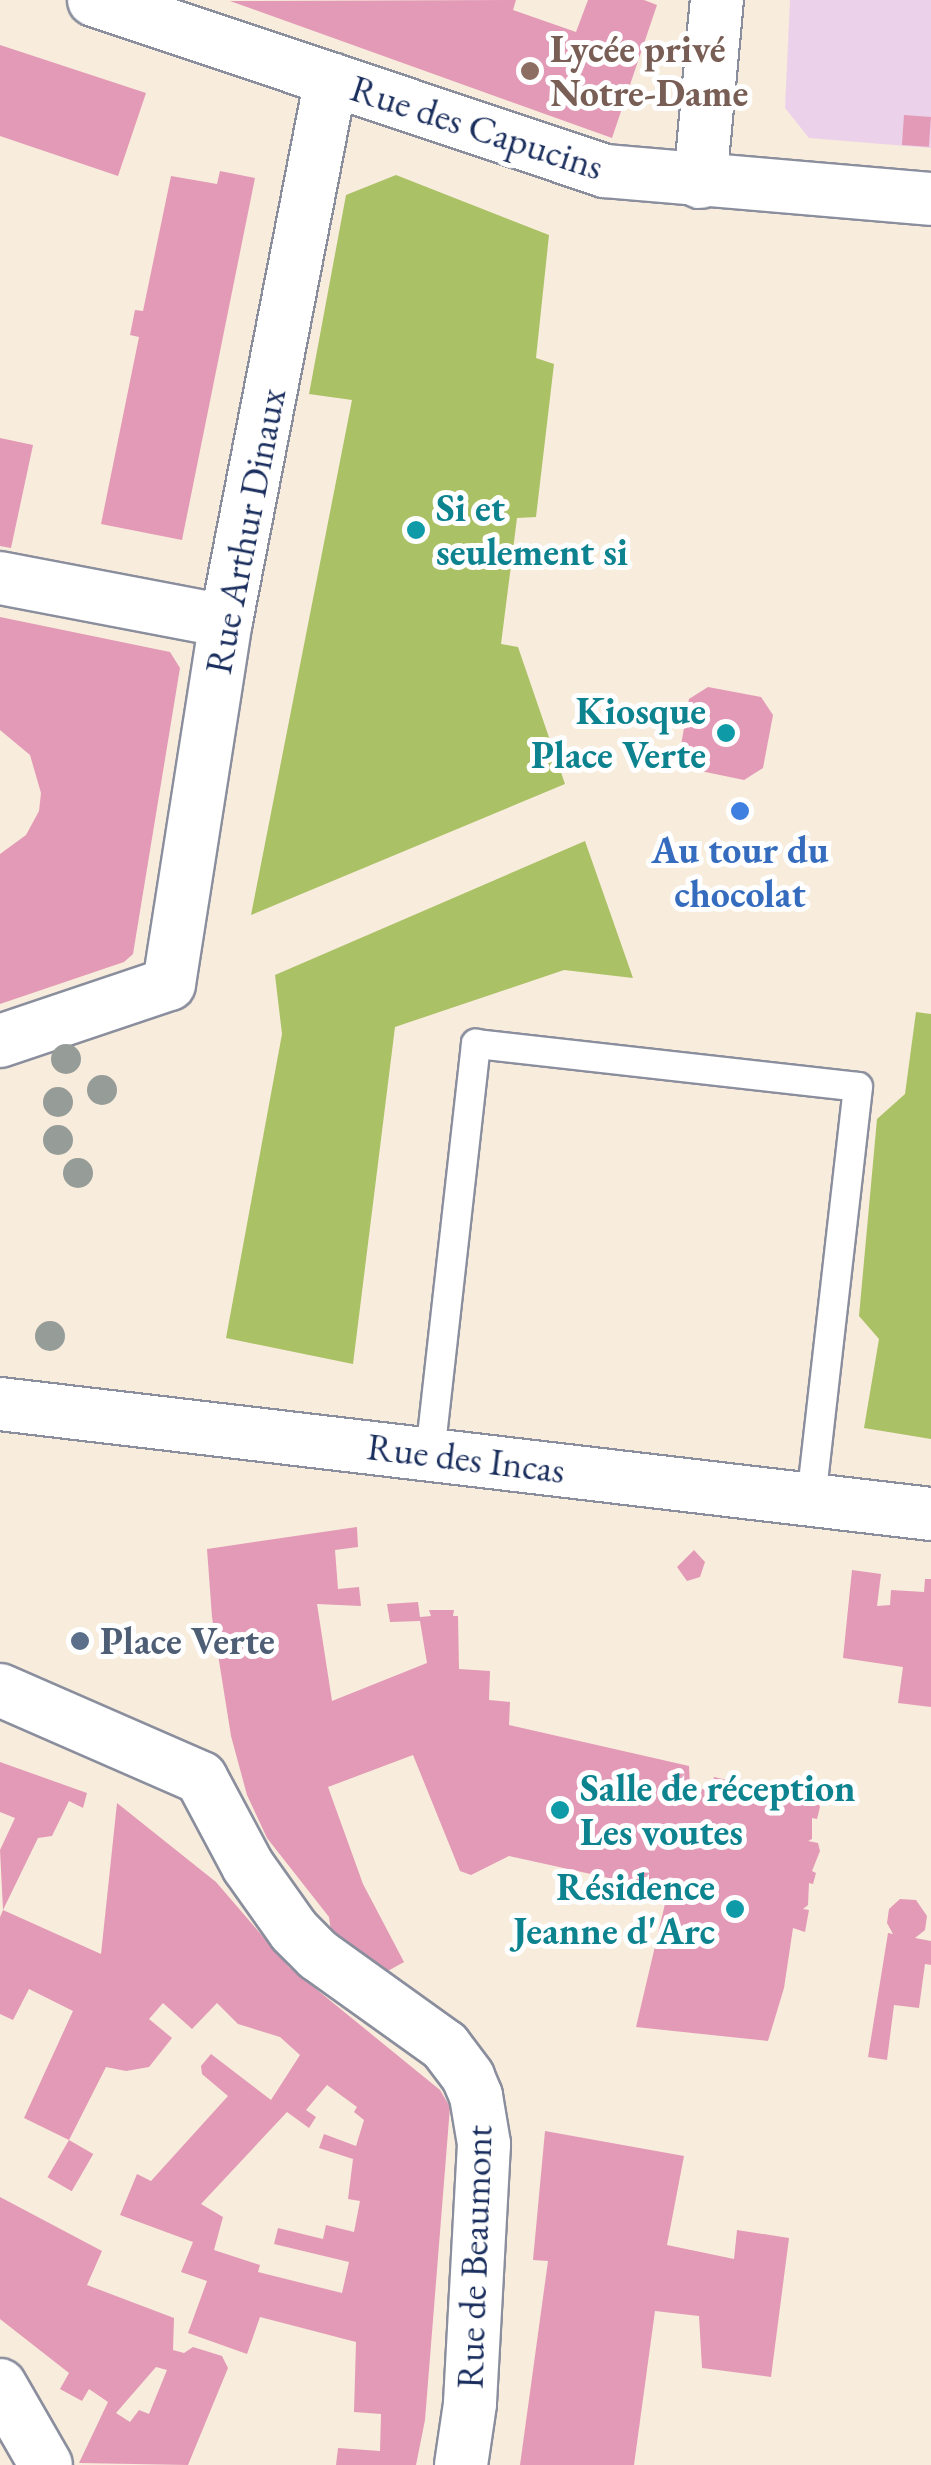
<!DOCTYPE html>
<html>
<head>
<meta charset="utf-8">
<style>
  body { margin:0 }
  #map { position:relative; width:931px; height:2465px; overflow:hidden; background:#f8ecdc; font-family:"EB Garamond",serif }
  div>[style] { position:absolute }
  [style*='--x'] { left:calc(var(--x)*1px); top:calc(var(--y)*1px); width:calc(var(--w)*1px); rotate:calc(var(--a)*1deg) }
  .built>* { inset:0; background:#ecd1ea }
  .green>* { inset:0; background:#abc166 }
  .building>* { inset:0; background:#e39ab6; transform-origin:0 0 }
  .roads { filter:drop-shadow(2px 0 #8a8e9d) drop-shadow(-2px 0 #8a8e9d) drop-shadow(0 2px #8a8e9d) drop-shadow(0 -2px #8a8e9d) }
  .service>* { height:28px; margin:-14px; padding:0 14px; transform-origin:14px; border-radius:14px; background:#fff }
  .minor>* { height:52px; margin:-26px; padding:0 26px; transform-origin:26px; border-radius:26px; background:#fff }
  .trees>* { width:30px; height:30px; margin:-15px; border-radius:50%; background:#969c98 }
  .dots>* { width:28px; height:28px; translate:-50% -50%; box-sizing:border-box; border:5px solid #fff; border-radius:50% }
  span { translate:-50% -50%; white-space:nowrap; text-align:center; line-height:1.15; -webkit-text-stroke:10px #fff; paint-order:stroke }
  .education-label { font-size:38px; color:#785e54; font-weight:700 }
  .left { translate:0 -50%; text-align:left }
  .street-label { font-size:38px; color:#1b2f5e }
  .culture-label { font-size:38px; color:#0d838f; font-weight:700 }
  .right { translate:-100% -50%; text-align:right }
  .shop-label { font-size:38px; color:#366cbe; font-weight:700 }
  .service-label { font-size:38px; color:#4e5e75; font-weight:700 }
</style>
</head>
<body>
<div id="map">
  <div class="built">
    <div style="clip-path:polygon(790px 0,931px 0,931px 148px,809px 138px,785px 108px)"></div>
  </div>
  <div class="green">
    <div style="clip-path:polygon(396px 175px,549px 235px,536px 358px,554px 364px,536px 517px,517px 518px,501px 644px,518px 647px,565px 784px,251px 915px,352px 400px,309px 394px,346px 195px)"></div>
    <div style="clip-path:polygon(585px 841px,633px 978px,564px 970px,395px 1027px,353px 1364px,226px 1338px,282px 1034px,275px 975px)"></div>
    <div style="clip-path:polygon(916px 1012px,931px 1014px,931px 1439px,864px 1428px,879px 1339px,859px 1316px,877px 1119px,905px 1094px)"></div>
  </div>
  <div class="building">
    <div style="clip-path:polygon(516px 0,513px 10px,576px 32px,588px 0,644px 0,657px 5px,612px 138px,230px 1px)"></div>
    <div style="clip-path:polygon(0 45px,146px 93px,118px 176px,0 136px)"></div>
    <div style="left:904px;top:115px;width:27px;height:30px;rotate:4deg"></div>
    <div style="clip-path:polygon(220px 171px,255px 178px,182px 540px,101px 524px,139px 337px,130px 335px,135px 310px,143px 311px,171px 176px,217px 184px)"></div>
    <div style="clip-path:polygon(0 438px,33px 445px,11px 548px,0 546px)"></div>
    <div style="clip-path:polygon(0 617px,170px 652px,180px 668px,133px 954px,124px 962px,0 1004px,0 854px,26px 835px,39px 811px,41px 793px,30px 755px,0 730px)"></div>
    <div style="clip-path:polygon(708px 687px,761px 697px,773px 715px,763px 768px,744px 780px,691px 769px,680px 751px,689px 699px)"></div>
    <div style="clip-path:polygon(357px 1527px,358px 1547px,335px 1550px,338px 1589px,359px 1587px,361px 1606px,317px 1604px,332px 1701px,427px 1663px,420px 1621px,390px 1622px,387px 1604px,418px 1602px,420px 1617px,431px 1616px,429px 1610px,454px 1610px,453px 1616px,458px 1616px,459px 1669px,490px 1671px,489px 1700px,510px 1702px,509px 1725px,689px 1766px,690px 1786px,711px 1791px,714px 1777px,792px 1795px,794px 1790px,817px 1800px,820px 1807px,817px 1819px,812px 1818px,812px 1839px,808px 1841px,818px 1843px,820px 1851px,812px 1871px,816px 1873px,813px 1884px,809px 1883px,808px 1905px,803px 1909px,809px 1910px,805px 1932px,793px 1928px,784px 1988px,768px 2041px,636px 2027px,668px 1891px,509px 1856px,471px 1875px,460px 1871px,413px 1755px,328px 1787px,363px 1884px,404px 1962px,377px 1977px,331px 1931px,329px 1917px,267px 1838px,247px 1795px,231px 1736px,212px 1617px,207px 1549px)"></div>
    <div style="clip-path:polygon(694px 1550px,705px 1562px,700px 1577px,687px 1581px,677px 1567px)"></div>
    <div style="clip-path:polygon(852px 1570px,881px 1574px,877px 1606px,890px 1605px,891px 1590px,924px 1592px,925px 1579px,931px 1579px,931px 1707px,898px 1703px,903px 1667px,843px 1658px)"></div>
    <div style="clip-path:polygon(0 1762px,87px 1793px,83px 1808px,69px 1801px,52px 1836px,38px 1838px,3px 1910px,0 1850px,15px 1818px,0 1812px)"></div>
    <div style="clip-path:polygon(evenodd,117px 1803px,216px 1882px,289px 1967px,440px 2090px,450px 2107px,425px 2420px,416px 2465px,336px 2465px,338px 2448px,380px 2451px,381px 2414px,354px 2412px,356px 2342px,260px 2317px,247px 2354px,188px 2333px,207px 2281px,181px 2272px,193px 2242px,120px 2215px,137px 2174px,151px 2181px,228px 2096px,202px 2074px,201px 2066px,211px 2054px,271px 2100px,300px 2055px,280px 2037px,238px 2024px,217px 2003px,192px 2029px,163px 2003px,149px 2019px,172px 2038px,149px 2067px,126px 2071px,106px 2067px,69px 2140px,24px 2118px,73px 2011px,29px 1989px,13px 2020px,0 2014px,0 1917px,3px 1910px,101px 1954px,117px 1803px,327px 2085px,357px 2107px,354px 2112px,364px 2120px,356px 2146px,324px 2134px,319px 2148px,353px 2159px,348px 2199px,360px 2201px,354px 2232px,326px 2225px,323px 2239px,278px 2228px,274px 2244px,349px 2262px,342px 2293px,258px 2272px,260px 2265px,214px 2250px,223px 2217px,201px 2204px,287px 2112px,309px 2128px,316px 2117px,306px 2110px,327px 2085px)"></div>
    <div style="clip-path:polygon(900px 1899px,916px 1900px,927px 1916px,925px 1930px,915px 1938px,931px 1941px,931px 1965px,925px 1964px,919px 2008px,894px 2005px,887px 2060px,868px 2057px,888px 1933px,893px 1934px,887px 1923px,889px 1909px)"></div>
    <div style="clip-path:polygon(545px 2131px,684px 2156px,667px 2245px,734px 2259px,737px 2230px,789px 2238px,771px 2377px,702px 2368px,699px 2316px,655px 2311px,634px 2465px,520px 2465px,548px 2261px,533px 2260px)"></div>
    <div style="left:69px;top:2140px;width:28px;height:43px;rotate:30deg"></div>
    <div style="clip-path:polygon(evenodd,0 2197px,102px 2251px,87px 2285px,174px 2318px,173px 2350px,184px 2353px,193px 2347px,222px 2356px,228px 2368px,188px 2465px,79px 2463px,108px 2402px,89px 2389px,82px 2401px,60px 2389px,69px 2373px,0 2319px,0 2197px,156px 2367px,167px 2370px,149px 2414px,139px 2410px,130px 2422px,116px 2413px,156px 2367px)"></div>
  </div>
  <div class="roads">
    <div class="service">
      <div style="--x:430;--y:1454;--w:413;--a:-83.6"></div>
      <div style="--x:476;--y:1044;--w:384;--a:6.4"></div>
      <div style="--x:858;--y:1087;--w:415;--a:96.5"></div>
    </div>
    <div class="minor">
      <div style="--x:94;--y:0;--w:539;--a:18.5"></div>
      <div style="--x:605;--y:171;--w:327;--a:4.9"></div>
      <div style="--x:700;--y:182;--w:183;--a:-84.7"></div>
      <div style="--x:0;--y:578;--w:230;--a:10.8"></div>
      <div style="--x:0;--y:1041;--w:178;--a:-18.6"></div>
      <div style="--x:169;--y:984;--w:367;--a:-81.1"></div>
      <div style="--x:226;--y:621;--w:552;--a:-79.04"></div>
      <div style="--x:0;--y:1404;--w:937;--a:6.74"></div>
      <div style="--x:0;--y:1690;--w:219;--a:23.6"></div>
      <div style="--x:201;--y:1778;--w:100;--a:61.9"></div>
      <div style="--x:248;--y:1866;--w:80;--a:54.7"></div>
      <div style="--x:294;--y:1931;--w:34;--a:45"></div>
      <div style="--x:318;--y:1955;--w:156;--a:35.6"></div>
      <div style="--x:445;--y:2046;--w:39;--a:53"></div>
      <div style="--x:468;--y:2077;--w:21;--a:67"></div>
      <div style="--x:476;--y:2096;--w:49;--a:80.5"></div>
      <div style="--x:484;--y:2144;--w:260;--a:93.1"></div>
      <div style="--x:470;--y:2404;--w:62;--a:98.4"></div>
      <div style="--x:0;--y:2385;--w:92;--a:60.1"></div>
    </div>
  </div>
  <div class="trees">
    <div style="left:66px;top:1059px"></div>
    <div style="left:102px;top:1090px"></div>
    <div style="left:58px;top:1102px"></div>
    <div style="left:58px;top:1140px"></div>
    <div style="left:78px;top:1173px"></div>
    <div style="left:50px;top:1336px"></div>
  </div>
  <div class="dots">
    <div style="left:530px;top:71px;background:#8d6e63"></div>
    <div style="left:416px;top:530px;background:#0f9aa8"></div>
    <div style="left:726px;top:733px;background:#0f9aa8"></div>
    <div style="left:740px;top:811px;background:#3f7fe0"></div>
    <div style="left:80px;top:1641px;background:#5c6f8a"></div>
    <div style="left:560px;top:1810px;background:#0f9aa8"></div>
    <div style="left:735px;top:1909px;background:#0f9aa8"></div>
  </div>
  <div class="education-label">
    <span class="left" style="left:550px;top:71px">Lycée privé<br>Notre-Dame</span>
  </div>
  <div class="street-label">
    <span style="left:477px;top:127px;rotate:18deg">Rue des Capucins</span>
    <span style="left:245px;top:531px;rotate:-79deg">Rue Arthur Dinaux</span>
    <span style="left:466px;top:1458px;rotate:7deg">Rue des Incas</span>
    <span style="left:474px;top:2257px;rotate:-88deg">Rue de Beaumont</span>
  </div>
  <div class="culture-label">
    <span class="left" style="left:436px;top:530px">Si et<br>seulement si</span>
    <span class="right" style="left:706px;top:733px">Kiosque<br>Place Verte</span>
    <span class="left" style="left:580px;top:1810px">Salle de réception<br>Les voutes</span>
    <span class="right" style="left:715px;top:1909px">Résidence<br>Jeanne d'Arc</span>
  </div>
  <div class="shop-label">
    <span style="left:740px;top:872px">Au tour du<br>chocolat</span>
  </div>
  <div class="service-label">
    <span class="left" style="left:100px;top:1641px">Place Verte</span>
  </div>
</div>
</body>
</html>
